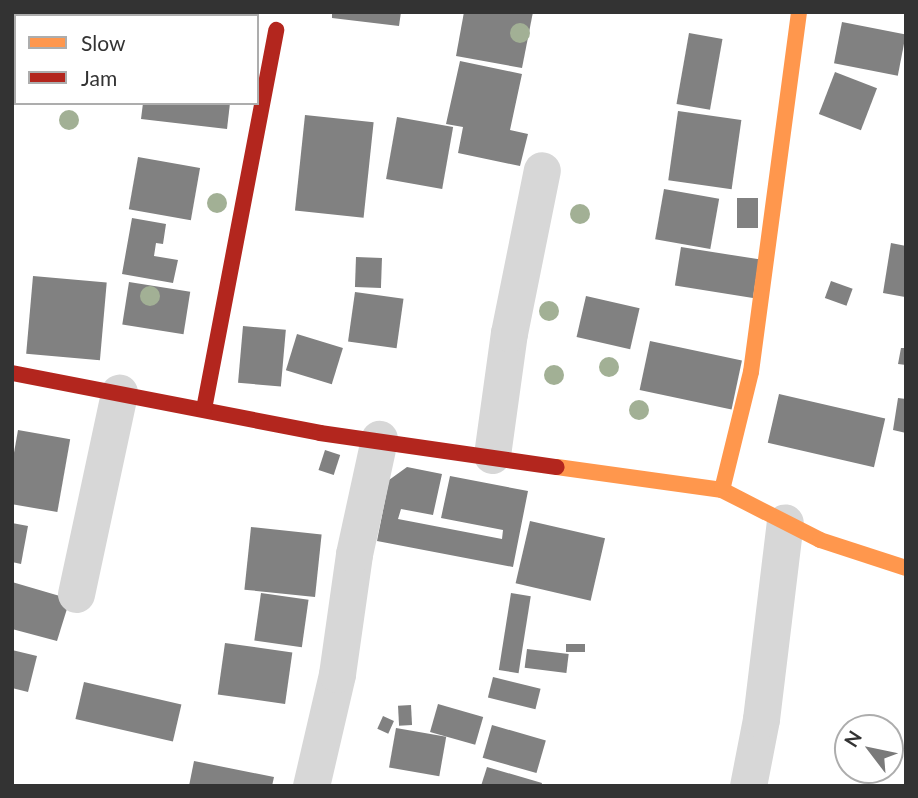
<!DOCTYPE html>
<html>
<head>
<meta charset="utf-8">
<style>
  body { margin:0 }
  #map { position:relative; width:918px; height:798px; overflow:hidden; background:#fff; font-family:Lato,sans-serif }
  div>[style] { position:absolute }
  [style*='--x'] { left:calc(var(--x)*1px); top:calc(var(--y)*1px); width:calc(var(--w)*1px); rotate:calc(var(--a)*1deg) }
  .building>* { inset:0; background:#818181; transform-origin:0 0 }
  .street>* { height:37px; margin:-18.5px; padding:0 18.5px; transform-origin:18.5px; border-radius:18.5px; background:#d7d7d7 }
  .slow>* { height:16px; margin:-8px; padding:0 8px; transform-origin:8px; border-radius:8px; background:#ff974d }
  .jam>* { height:16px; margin:-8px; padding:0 8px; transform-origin:8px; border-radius:8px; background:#b3261e }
  .trees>* { width:20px; height:20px; margin:-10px; border-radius:50%; background:#a2b095 }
  span { translate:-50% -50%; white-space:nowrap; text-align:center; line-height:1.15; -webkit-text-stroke:7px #fff; paint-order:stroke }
  .frame { position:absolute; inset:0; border:14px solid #333; pointer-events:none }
  .legend { position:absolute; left:14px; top:14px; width:245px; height:91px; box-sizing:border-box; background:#fff; border:2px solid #adadad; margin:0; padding:9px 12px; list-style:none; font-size:21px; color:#333 }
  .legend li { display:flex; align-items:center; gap:14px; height:35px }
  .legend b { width:35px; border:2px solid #adadad }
  .north { position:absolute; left:834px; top:714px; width:70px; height:70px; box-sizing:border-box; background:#fff; border:2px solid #adadad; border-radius:50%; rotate:302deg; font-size:19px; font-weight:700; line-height:28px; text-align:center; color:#333 }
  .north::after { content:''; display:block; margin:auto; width:24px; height:32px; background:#7a7a7a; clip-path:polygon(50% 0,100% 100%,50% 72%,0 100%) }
</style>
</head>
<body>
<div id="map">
  <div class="building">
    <div style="clip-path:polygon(332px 12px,401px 12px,399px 26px,332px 18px)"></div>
    <div style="clip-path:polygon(464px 12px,533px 12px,522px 68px,456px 56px)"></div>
    <div style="left:842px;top:22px;width:65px;height:42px;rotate:11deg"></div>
    <div style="left:689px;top:33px;width:34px;height:72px;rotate:10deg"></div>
    <div style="clip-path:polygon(460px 61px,522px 74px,510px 130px,528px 134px,520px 166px,458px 153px,463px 127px,446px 124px)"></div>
    <div style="left:835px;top:72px;width:45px;height:45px;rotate:21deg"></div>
    <div style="clip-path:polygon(143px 103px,230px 103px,227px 129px,141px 119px)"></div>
    <div style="left:678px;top:111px;width:64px;height:70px;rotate:8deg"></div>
    <div style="left:305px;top:115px;width:69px;height:96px;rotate:6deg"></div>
    <div style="left:397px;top:117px;width:57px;height:63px;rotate:10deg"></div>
    <div style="left:138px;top:157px;width:63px;height:53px;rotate:10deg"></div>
    <div style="left:664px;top:189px;width:56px;height:51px;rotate:10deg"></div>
    <div style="left:758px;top:198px;width:30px;height:21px;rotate:90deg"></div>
    <div style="clip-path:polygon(132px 218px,166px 224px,163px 244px,156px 243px,154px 256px,178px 260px,173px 283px,122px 274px)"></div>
    <div style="clip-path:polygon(891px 243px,906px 246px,905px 297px,883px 293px)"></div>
    <div style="left:681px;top:247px;width:79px;height:39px;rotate:9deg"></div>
    <div style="left:356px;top:257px;width:26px;height:30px;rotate:2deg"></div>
    <div style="left:33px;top:276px;width:74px;height:78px;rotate:5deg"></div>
    <div style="left:831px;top:281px;width:23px;height:18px;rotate:20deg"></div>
    <div style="left:129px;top:282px;width:62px;height:43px;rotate:9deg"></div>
    <div style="left:355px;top:292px;width:49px;height:50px;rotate:8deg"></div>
    <div style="left:586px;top:296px;width:55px;height:42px;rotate:13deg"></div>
    <div style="left:243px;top:326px;width:43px;height:57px;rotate:5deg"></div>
    <div style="left:297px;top:334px;width:48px;height:38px;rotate:17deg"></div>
    <div style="left:650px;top:341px;width:94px;height:50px;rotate:12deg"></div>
    <div style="clip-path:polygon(901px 348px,906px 348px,906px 365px,898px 364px)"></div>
    <div style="left:779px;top:394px;width:109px;height:50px;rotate:13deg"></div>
    <div style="clip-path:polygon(898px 398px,906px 399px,906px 433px,893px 430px)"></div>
    <div style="left:18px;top:430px;width:53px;height:74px;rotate:10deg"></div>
    <div style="left:325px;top:450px;width:16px;height:21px;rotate:18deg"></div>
    <div style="clip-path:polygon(407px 467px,442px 474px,433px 515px,401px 509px,398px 519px,502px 539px,503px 530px,441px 518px,450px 476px,528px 491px,513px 567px,377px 541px,389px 480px)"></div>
    <div style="left:530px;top:521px;width:77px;height:64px;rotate:13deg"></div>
    <div style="clip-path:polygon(12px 523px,28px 526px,21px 564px,12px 562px)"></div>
    <div style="left:251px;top:527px;width:71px;height:63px;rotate:6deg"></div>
    <div style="clip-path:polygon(12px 582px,70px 599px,57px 641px,12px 629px)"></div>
    <div style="left:261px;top:593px;width:48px;height:48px;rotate:8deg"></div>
    <div style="left:511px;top:593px;width:20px;height:78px;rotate:9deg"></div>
    <div style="left:225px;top:643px;width:68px;height:52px;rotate:8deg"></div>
    <div style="left:566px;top:644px;width:19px;height:8px"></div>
    <div style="left:527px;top:649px;width:42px;height:19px;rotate:7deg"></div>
    <div style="clip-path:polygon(12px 650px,37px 656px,28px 692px,12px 688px)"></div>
    <div style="left:493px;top:677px;width:49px;height:21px;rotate:14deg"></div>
    <div style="left:84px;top:682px;width:100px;height:38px;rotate:13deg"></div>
    <div style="left:438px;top:704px;width:47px;height:29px;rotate:16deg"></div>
    <div style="left:411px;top:705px;width:20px;height:13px;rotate:87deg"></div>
    <div style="left:383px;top:716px;width:12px;height:14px;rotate:24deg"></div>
    <div style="left:492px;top:725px;width:56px;height:34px;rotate:16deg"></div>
    <div style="left:396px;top:728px;width:51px;height:40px;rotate:10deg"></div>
    <div style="clip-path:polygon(194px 761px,274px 777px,272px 786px,189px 786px)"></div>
    <div style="clip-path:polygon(487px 767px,542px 783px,541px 786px,481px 786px)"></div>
  </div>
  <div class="street">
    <div style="--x:492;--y:455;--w:123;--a:-82.1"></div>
    <div style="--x:509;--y:333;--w:166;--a:-78.6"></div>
    <div style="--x:76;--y:594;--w:206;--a:-77.9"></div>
    <div style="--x:311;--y:786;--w:115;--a:-76.9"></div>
    <div style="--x:337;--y:674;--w:121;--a:-81.9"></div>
    <div style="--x:354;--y:554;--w:118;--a:-77.7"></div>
    <div style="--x:748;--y:786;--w:68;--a:-79"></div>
    <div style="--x:761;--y:719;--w:198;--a:-83.1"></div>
  </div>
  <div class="slow">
    <div style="--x:557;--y:467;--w:167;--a:7.9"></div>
    <div style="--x:722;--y:490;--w:110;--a:27"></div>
    <div style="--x:820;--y:540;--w:90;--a:18"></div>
    <div style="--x:722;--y:490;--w:122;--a:-76.2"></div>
    <div style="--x:751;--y:372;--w:363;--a:-82.4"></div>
  </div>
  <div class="jam">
    <div style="--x:12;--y:373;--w:314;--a:11"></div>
    <div style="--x:320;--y:433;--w:239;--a:8.2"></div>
    <div style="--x:204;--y:409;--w:386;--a:-79.2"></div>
  </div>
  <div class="trees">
    <div style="left:520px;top:33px"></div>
    <div style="left:69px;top:120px"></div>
    <div style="left:217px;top:203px"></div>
    <div style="left:580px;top:214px"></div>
    <div style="left:150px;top:296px"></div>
    <div style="left:549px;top:311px"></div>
    <div style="left:609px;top:367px"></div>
    <div style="left:554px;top:375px"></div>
    <div style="left:639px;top:410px"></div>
  </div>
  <div class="frame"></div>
  <ul class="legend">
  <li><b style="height:9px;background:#ff974d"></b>Slow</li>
  <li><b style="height:9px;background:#b3261e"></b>Jam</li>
  </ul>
  <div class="north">N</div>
</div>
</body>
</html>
